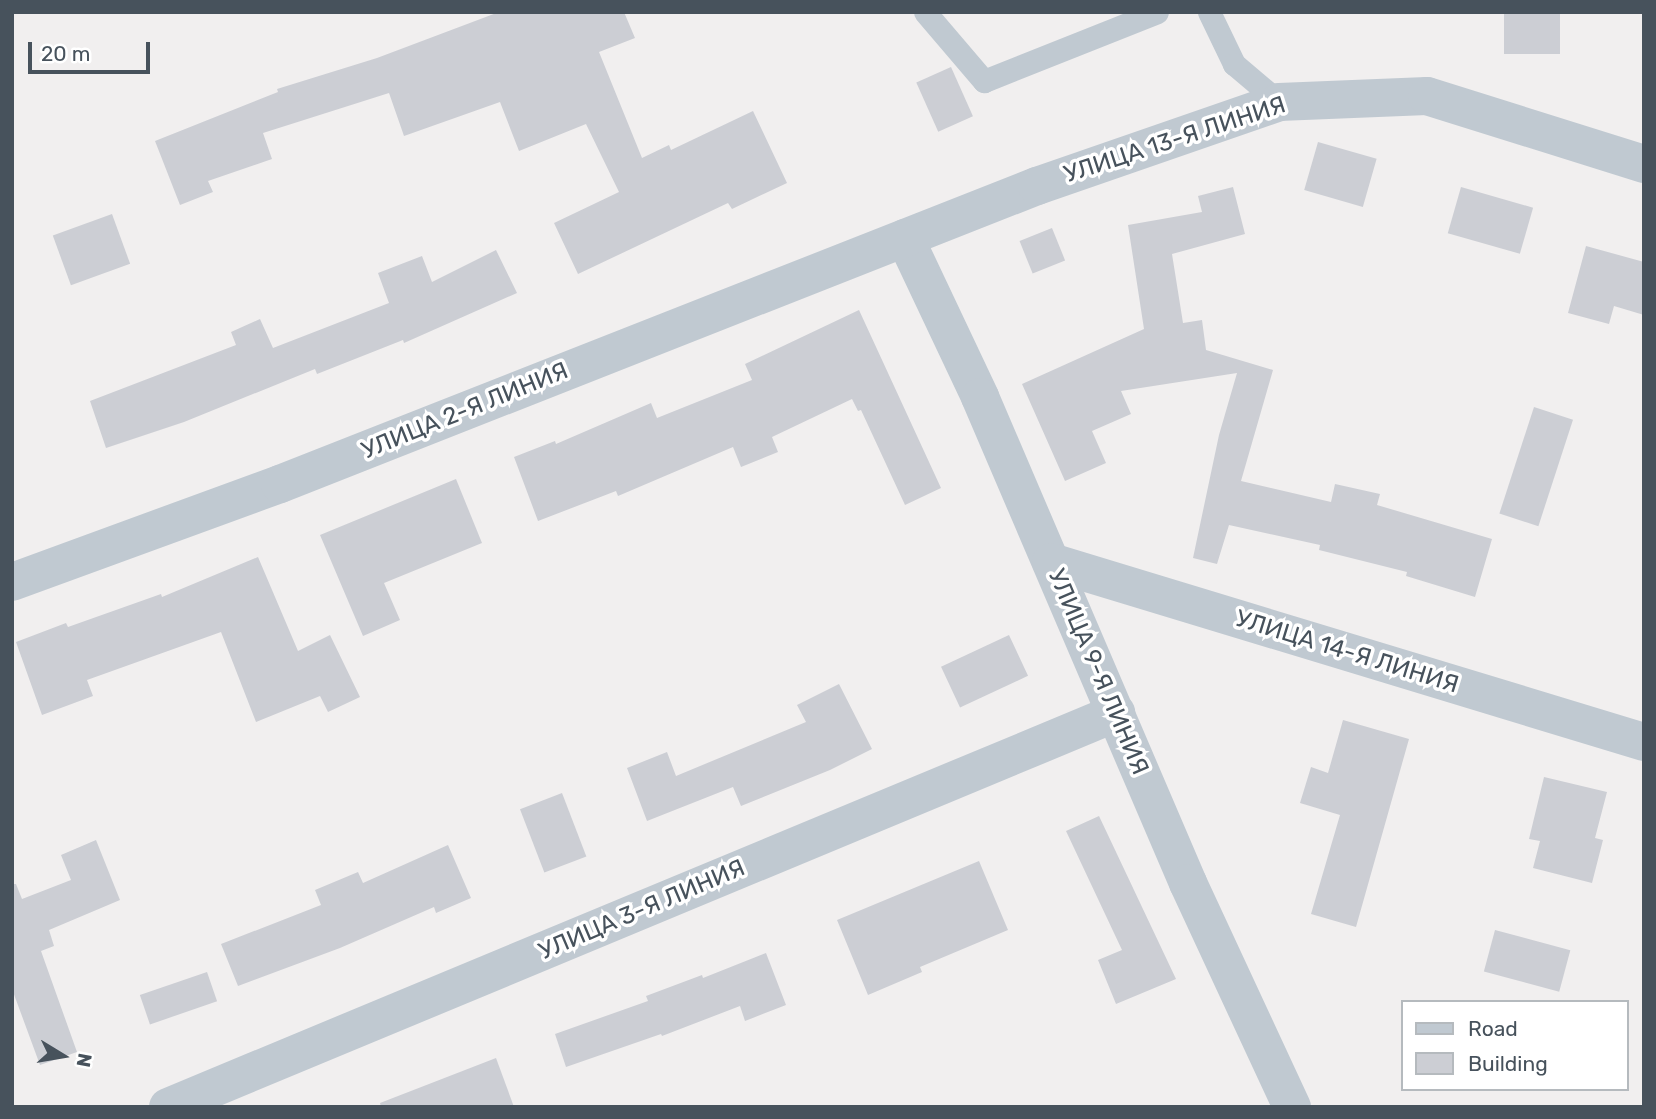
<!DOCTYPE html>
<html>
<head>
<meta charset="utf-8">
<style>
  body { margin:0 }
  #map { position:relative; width:1656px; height:1119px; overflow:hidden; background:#f1efef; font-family:Rubik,sans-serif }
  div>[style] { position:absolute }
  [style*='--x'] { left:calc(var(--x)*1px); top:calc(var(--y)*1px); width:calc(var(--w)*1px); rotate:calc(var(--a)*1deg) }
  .building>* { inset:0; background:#ccced4; transform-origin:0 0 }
  .lane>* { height:23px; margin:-11.5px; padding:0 11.5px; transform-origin:11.5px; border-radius:11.5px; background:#c0c9d1 }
  .street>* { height:38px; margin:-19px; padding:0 19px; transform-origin:19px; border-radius:19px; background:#c0c9d1 }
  span { translate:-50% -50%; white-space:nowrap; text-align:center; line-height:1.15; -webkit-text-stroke:7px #fff; paint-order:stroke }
  .street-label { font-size:24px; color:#47525c }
  .frame { position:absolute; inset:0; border:14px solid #47525c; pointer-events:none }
  .legend { position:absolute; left:1401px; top:1000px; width:228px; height:91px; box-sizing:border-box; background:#fff; border:2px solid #b5babe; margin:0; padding:9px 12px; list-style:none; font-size:21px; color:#47525c }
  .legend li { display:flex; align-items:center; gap:14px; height:35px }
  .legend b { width:35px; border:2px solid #b5babe }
  .north { position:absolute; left:28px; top:1021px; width:70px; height:70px; -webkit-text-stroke:5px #fff; paint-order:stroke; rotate:101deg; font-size:19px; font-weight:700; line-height:28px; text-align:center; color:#47525c }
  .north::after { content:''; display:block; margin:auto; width:24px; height:32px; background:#47525c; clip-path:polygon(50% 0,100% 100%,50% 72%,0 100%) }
  .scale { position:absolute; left:28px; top:42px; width:122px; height:32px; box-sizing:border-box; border:4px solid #47525c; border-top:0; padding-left:9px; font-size:21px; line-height:24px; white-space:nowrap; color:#47525c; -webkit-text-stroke:5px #fff; paint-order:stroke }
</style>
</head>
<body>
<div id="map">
  <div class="building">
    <div style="clip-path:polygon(499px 12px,624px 12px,635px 38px,599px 52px,642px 158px,669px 145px,671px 150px,753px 111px,787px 183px,732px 209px,728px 203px,578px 274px,554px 223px,619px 192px,586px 124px,519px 151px,500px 102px,404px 136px,389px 93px,263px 133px,272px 159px,208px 181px,213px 192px,180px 205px,155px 141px,278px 92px,277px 89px,377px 58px)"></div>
    <div style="left:1504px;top:12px;width:56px;height:42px"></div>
    <div style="left:951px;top:67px;width:54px;height:38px;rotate:66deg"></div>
    <div style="left:1318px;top:142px;width:61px;height:50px;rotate:16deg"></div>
    <div style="clip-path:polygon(1233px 187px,1245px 234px,1172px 254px,1183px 323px,1202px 320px,1206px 350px,1273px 370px,1241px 481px,1331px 502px,1335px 484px,1380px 494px,1377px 505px,1492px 539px,1475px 597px,1406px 576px,1407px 572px,1319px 550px,1320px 545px,1229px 525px,1217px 564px,1193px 558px,1219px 435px,1237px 373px,1121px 391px,1131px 414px,1092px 431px,1106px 463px,1065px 481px,1022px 384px,1144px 329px,1128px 225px,1202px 212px,1198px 196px)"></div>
    <div style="left:1461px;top:187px;width:75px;height:48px;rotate:16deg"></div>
    <div style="left:112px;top:214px;width:53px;height:63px;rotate:70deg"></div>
    <div style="left:1052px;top:228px;width:35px;height:35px;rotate:68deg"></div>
    <div style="clip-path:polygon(1586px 246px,1644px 262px,1644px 315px,1614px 306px,1609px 324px,1568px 313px)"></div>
    <div style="clip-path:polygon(496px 250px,517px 293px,404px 343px,403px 340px,317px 374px,315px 369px,184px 422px,106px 448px,90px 401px,236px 345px,231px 332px,260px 319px,273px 348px,389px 303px,378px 273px,422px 256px,432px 282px)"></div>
    <div style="clip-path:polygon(859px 310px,941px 488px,905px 505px,861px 410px,858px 411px,852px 399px,772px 437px,778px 452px,741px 467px,733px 447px,618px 496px,616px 491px,538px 521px,514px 457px,555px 441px,556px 444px,651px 403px,657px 418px,752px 380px,745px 364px)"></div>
    <div style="left:1534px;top:407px;width:41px;height:112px;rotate:18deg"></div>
    <div style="clip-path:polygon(456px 479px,482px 543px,384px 583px,400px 620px,363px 636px,320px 535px)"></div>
    <div style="clip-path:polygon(258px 557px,298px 651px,330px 635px,360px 697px,328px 712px,320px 696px,256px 722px,221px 632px,87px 680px,93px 696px,42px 715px,16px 642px,66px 623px,68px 627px,161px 594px,162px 597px)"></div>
    <div style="left:1009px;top:635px;width:45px;height:75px;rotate:65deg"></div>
    <div style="clip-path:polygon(839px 684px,872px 749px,830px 770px,741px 806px,733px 787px,647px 821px,627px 768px,667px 752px,676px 776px,806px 722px,797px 705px)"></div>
    <div style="clip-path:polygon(1343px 720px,1409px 739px,1356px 927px,1311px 914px,1340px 815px,1300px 803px,1311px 767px,1328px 773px)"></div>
    <div style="clip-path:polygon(1544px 777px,1607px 792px,1595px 838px,1603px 840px,1592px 883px,1533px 868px,1540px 841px,1529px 839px)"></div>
    <div style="left:562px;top:793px;width:68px;height:45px;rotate:69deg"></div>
    <div style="clip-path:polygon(1099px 816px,1176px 979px,1116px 1004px,1098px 960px,1122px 950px,1066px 831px)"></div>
    <div style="clip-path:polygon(96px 840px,120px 900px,49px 930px,54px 946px,41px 951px,77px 1052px,40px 1065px,12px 989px,12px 884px,16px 884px,22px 899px,71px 880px,61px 855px)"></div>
    <div style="clip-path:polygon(448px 845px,471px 898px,436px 913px,434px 907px,340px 948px,238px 986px,221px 944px,321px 905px,315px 890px,358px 872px,363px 883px)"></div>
    <div style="clip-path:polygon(979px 861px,1008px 930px,920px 967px,922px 972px,868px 995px,837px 920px)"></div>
    <div style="left:1495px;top:930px;width:78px;height:43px;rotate:15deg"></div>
    <div style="clip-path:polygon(766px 953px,786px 1005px,745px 1021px,740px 1006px,662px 1036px,661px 1034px,566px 1067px,555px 1034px,648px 1001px,646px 996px,702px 975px,703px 978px)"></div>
    <div style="left:207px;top:972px;width:31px;height:71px;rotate:71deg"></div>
    <div style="clip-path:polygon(496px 1058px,514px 1107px,381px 1107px,380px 1103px)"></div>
  </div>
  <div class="lane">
    <div style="--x:925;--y:12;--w:91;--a:49.5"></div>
    <div style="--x:984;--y:81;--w:186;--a:-21.7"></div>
    <div style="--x:1209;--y:12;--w:58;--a:64.3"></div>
    <div style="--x:1234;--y:64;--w:59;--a:40.2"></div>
  </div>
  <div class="street">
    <div style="--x:905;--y:238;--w:176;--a:64.7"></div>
    <div style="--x:980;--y:397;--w:529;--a:66.83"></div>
    <div style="--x:1188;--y:883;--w:247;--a:65.1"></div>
    <div style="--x:1051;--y:562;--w:620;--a:16.89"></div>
    <div style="--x:12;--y:582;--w:285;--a:-20.1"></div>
    <div style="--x:280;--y:484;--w:814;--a:-21.49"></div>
    <div style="--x:1037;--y:186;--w:256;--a:-19.1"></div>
    <div style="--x:1279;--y:102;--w:148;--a:-2.3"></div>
    <div style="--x:1427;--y:96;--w:227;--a:17.4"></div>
    <div style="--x:168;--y:1107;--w:1027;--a:-22.57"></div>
  </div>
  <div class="street-label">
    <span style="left:1175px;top:140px;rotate:-18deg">УЛИЦА 13-Я ЛИНИЯ</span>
    <span style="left:465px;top:411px;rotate:-22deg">УЛИЦА 2-Я ЛИНИЯ</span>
    <span style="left:1347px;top:652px;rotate:17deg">УЛИЦА 14-Я ЛИНИЯ</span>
    <span style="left:1098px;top:672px;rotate:67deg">УЛИЦА 9-Я ЛИНИЯ</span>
    <span style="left:642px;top:910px;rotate:-23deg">УЛИЦА 3-Я ЛИНИЯ</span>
  </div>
  <div class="frame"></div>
  <ul class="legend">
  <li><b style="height:9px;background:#c0c9d1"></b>Road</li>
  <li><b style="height:19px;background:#ccced4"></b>Building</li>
  </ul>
  <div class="north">N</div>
  <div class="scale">20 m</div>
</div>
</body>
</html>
